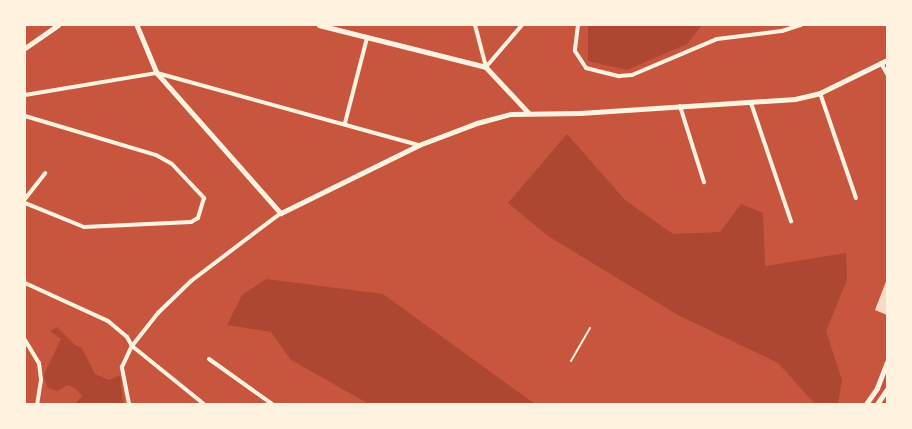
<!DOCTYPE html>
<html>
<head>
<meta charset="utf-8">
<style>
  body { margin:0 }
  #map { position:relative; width:912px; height:429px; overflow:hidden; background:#c8553d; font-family:"DM Sans",sans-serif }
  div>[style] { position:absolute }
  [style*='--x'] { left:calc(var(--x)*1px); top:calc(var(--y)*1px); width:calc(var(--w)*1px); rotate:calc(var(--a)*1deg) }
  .green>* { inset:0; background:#ae4732 }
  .building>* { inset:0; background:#f7dbc8 }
  .service>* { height:2px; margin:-1px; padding:0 1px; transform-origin:1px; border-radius:1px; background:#fff3e0 }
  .minor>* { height:4px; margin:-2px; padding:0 2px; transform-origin:2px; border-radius:2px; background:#fff3e0 }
  .tertiary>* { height:4.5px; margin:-2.25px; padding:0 2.25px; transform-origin:2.25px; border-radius:2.25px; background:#fff3e0 }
  .secondary>* { height:5px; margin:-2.5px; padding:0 2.5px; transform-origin:2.5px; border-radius:2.5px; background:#fff3e0 }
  span { translate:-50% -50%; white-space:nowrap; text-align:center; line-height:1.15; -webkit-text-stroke:4px #fff3e0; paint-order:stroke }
  .frame { position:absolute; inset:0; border:26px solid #fff3e0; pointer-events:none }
</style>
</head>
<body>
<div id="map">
  <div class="green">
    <div style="clip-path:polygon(588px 25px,702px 25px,687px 44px,627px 70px,588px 61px)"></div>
    <div style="clip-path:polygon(567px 134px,625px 200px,673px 234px,720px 232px,741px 204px,763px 213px,765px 266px,846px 253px,847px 280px,826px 331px,842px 380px,838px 404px,815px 404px,778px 363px,678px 315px,548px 236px,508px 203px)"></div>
    <div style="clip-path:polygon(266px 279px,383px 294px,535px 404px,369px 404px,291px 360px,271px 332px,227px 325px,242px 295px)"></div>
    <div style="clip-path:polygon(57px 327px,75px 345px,82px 348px,95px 374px,109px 380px,120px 375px,123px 404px,75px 404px,82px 396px,76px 389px,68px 385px,57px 391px,48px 388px,43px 376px,61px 339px,50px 331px)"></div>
  </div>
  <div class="building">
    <div style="clip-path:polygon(887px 279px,887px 315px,875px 310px)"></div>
  </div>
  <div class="service">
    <div style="--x:571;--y:361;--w:38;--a:-60"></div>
  </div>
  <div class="minor">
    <div style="--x:475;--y:25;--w:43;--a:75.3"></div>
    <div style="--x:578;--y:25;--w:26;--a:97"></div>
    <div style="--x:575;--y:51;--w:20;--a:57"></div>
    <div style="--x:586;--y:68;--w:34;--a:14"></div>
    <div style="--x:619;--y:76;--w:13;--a:-4"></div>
    <div style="--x:632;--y:75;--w:92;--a:-23"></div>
    <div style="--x:717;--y:39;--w:65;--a:-7"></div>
    <div style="--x:782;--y:31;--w:20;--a:-18"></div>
    <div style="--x:881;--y:63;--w:13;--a:61"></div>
    <div style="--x:486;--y:67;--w:55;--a:-49.4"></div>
    <div style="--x:820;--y:93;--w:111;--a:71.1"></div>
    <div style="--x:25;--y:95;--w:134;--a:-9.5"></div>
    <div style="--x:157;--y:73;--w:272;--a:15.4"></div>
    <div style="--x:751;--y:103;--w:125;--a:71.3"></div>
    <div style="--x:680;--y:106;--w:80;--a:72.5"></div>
    <div style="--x:25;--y:116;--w:137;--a:16.6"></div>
    <div style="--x:156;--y:155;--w:18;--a:29"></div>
    <div style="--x:172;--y:164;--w:47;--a:46.7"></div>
    <div style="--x:204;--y:198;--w:21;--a:107"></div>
    <div style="--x:198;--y:218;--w:8;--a:150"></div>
    <div style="--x:191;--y:222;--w:107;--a:177.3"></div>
    <div style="--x:84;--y:227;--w:64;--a:-157.9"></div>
    <div style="--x:345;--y:123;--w:88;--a:-75.5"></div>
    <div style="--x:25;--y:199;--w:33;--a:-52"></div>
    <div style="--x:25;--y:283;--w:91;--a:24.6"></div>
    <div style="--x:108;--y:321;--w:25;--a:40"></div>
    <div style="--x:127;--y:337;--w:10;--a:61"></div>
    <div style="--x:132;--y:346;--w:92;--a:38.9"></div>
    <div style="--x:25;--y:340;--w:27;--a:59"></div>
    <div style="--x:39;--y:363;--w:17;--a:83"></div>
    <div style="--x:41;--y:380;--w:24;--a:99"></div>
    <div style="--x:209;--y:359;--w:77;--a:35.5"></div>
    <div style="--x:129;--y:404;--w:38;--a:-101"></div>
    <div style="--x:122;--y:367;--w:23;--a:-65"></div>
    <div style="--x:132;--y:346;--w:42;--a:-51.8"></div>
    <div style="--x:158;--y:313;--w:46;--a:-44.1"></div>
    <div style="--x:191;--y:281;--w:113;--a:-37.1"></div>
  </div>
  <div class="tertiary">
    <div style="--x:137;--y:25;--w:52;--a:67.4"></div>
    <div style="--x:157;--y:73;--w:187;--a:48.5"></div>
    <div style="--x:281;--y:213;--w:154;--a:-26.2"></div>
    <div style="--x:419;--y:145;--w:62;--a:-20.8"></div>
    <div style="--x:477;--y:123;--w:35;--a:-15"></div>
    <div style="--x:511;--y:114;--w:69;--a:-0.8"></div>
    <div style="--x:580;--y:113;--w:215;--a:-3.7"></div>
    <div style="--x:795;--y:99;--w:26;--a:-13"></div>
    <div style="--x:820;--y:93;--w:75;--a:-26.2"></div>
    <div style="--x:319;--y:25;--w:172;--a:14.1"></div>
    <div style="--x:486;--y:67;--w:62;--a:47"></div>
  </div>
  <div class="secondary">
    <div style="--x:25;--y:48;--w:40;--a:-34.9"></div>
    <div style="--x:866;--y:404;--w:19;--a:-55"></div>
    <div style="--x:877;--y:388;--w:28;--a:-69"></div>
    <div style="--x:877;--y:404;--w:18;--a:-56"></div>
  </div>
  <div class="frame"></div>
</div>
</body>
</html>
